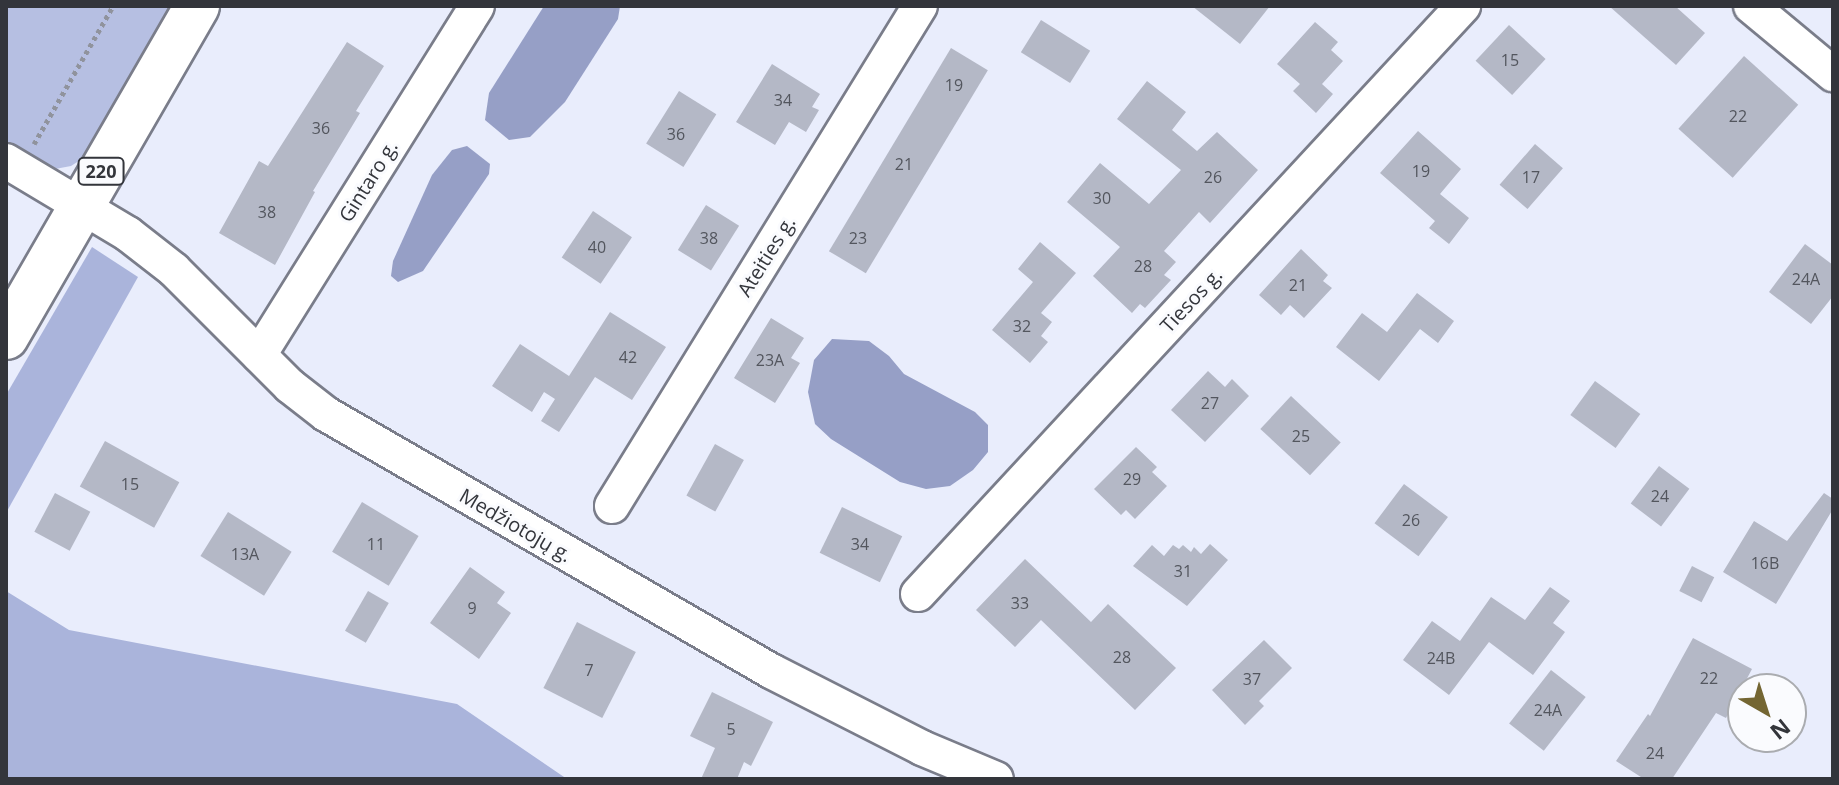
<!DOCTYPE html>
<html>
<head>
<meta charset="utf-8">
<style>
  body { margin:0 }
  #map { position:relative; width:1839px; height:785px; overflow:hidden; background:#e9edfc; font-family:"Open Sans",sans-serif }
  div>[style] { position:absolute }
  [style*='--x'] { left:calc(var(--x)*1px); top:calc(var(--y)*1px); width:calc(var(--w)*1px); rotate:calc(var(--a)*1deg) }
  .green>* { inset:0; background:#b6bfe2 }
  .forest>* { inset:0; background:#aab4db }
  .water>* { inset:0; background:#969fc6 }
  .building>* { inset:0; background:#b4b8c6; transform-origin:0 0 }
  .path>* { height:5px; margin-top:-2.5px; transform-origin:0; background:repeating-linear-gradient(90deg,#90939d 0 4px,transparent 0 8px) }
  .roads { filter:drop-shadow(2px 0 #7a7d8a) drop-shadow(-2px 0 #7a7d8a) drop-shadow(0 2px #7a7d8a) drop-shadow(0 -2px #7a7d8a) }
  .minor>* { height:34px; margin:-17px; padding:0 17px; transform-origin:17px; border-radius:17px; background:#fff }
  .major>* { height:44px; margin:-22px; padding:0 22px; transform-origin:22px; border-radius:22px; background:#fff }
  span { translate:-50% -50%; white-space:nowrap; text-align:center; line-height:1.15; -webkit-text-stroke:6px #fafbfe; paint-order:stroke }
  .number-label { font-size:16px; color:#53565e }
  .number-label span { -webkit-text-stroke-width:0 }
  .shield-label span { padding:2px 6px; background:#fafbfe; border:2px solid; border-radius:6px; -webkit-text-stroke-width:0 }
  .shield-label { font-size:18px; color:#33353b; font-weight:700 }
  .street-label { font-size:20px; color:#33353b }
  .frame { position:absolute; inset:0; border:8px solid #33353b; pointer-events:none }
  .north { position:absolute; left:1727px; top:673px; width:80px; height:80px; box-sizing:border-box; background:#fafbfe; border:2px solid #aaacb0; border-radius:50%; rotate:141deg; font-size:22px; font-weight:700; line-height:32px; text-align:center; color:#33353b }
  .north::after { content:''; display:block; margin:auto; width:28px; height:36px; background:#746633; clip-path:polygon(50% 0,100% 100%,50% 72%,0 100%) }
</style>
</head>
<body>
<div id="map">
  <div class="green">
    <div style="clip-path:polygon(6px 6px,172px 6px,88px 155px,71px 166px,55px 169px,41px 164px,6px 144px)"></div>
  </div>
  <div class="forest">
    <div style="clip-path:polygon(92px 247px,138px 277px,6px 513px,6px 395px)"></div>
    <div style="clip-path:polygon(6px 591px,69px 630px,457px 704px,567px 779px,6px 779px)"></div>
  </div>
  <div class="water">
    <div style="clip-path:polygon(544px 6px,620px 6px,618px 19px,565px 102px,530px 137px,509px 140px,485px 120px,489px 93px)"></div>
    <div style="clip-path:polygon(467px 146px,490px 164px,489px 174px,423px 271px,398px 282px,391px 276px,393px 261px,432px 175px,452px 150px)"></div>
    <div style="clip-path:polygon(832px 339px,869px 341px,889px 356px,904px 374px,975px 412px,988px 425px,988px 452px,973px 470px,950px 486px,926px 489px,900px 482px,831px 439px,815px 424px,808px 392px,814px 360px)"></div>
  </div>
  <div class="building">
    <div style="clip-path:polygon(1192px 6px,1270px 6px,1240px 44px)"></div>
    <div style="clip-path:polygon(1609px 6px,1675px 6px,1705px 33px,1676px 65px)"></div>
    <div style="left:1041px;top:20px;width:58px;height:38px;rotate:32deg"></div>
    <div style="clip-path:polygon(1315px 22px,1338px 42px,1331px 50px,1343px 61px,1322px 84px,1333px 94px,1316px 113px,1293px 91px,1300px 84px,1277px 64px)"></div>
    <div style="left:1509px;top:25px;width:50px;height:49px;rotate:43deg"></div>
    <div style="clip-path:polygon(347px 42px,384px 66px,356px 111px,360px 113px,313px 191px,315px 192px,275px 265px,219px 233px,259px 161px,268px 166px)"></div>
    <div style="left:951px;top:48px;width:43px;height:237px;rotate:31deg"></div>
    <div style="left:1744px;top:56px;width:73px;height:98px;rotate:42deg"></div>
    <div style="clip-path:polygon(772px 64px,820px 94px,812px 107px,819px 110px,806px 132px,789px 122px,775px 145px,736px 122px)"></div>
    <div style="clip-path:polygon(1147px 81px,1186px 112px,1172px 130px,1197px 151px,1217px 132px,1258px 170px,1210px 223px,1199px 212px,1164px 251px,1176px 262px,1164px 275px,1171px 280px,1145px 308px,1140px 304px,1132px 313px,1093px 276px,1120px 247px,1067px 202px,1100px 163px,1149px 204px,1181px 170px,1117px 119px)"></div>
    <div style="left:679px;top:91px;width:44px;height:62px;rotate:32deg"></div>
    <div style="clip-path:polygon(1418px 131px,1461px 169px,1440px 194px,1469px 218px,1449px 244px,1429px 228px,1435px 221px,1380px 173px)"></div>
    <div style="left:1535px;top:144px;width:37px;height:54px;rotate:41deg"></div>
    <div style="left:706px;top:205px;width:39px;height:53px;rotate:32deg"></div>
    <div style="left:593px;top:211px;width:47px;height:56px;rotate:34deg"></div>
    <div style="clip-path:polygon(1040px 242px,1076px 273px,1041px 313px,1052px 322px,1041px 336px,1048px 342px,1030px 363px,992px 330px,1033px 282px,1018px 269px)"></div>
    <div style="clip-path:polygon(1805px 244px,1833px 265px,1833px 296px,1811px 324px,1769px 292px)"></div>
    <div style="clip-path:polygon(1301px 249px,1328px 275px,1323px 281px,1332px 288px,1304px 318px,1290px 305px,1281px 315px,1259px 295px)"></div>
    <div style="clip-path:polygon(1417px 293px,1454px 321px,1438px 343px,1420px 329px,1379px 381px,1336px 347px,1362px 313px,1387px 332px)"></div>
    <div style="clip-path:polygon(610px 312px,666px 347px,632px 400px,595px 377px,559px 432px,541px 421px,555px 399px,544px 392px,532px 412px,492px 386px,520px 344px,569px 376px)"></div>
    <div style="clip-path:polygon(771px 318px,804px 338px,791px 358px,800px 363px,775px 403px,734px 378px)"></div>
    <div style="clip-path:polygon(1208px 371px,1225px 387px,1232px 379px,1249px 396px,1205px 442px,1171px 410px)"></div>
    <div style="left:1595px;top:381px;width:56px;height:42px;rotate:36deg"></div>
    <div style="left:1291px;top:396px;width:68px;height:45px;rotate:43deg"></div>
    <div style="left:105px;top:441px;width:85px;height:52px;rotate:29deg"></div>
    <div style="left:715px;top:444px;width:33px;height:59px;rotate:29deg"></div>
    <div style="clip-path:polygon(1136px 447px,1157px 467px,1152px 472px,1167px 486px,1135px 519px,1126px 510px,1121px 515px,1094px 489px)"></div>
    <div style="left:1659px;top:466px;width:38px;height:47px;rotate:37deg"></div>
    <div style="left:1404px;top:484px;width:55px;height:49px;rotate:37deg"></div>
    <div style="left:55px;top:493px;width:40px;height:44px;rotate:28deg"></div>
    <div style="clip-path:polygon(1824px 493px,1833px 499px,1833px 509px,1776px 604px,1723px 572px,1754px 521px,1787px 541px)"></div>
    <div style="left:362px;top:502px;width:66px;height:58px;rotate:31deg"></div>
    <div style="left:842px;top:507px;width:67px;height:51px;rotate:26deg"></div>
    <div style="left:228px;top:512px;width:75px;height:52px;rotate:32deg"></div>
    <div style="clip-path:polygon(1210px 544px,1228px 560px,1187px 606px,1133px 566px,1152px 545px,1164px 556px,1173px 545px,1179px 549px,1183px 545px,1191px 552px,1194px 547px,1201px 554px)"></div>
    <div style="clip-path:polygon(1025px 559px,1091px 622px,1108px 604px,1176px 668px,1135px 710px,1041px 620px,1015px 647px,976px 610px)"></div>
    <div style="left:1692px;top:566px;width:25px;height:28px;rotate:27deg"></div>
    <div style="clip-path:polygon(470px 567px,505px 592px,497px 603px,511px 613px,479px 659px,430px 623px)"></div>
    <div style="clip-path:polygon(1550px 587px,1570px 601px,1553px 623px,1565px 632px,1533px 675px,1489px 642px,1449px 695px,1403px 660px,1432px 621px,1460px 641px,1491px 597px,1525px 620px)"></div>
    <div style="left:368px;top:591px;width:24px;height:46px;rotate:30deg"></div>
    <div style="left:577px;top:622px;width:66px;height:74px;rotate:27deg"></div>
    <div style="clip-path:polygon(1693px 638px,1752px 669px,1726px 718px,1716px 713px,1672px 779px,1644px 779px,1616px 761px,1648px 714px,1650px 716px)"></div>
    <div style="clip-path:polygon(1264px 640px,1292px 668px,1259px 701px,1264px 706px,1245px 725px,1212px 690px)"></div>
    <div style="left:1551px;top:670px;width:44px;height:68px;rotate:38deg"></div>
    <div style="clip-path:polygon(712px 692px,773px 722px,751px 766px,744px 762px,737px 779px,701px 779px,715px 748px,690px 736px)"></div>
  </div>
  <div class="path">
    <div style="--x:34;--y:144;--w:159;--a:-60.2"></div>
  </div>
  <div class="roads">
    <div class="minor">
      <div style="--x:1751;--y:6;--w:107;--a:39.7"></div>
      <div style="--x:6;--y:161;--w:142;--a:30.9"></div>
      <div style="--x:128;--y:234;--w:58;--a:38"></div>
      <div style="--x:174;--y:270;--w:164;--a:45"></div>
      <div style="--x:290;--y:386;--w:46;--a:37.9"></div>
      <div style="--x:326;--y:414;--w:514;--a:30.01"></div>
      <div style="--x:771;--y:671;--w:169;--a:27"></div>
      <div style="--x:922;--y:748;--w:80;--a:22.7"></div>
      <div style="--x:259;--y:355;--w:411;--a:-58"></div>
      <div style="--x:612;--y:506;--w:587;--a:-58.37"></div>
      <div style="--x:918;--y:594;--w:802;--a:-47.17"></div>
    </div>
    <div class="major">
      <div style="--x:6;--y:337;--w:382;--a:-60"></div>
    </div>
  </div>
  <div class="number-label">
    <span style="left:1510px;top:60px">15</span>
    <span style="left:954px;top:85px">19</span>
    <span style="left:783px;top:100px">34</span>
    <span style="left:1738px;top:116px">22</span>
    <span style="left:321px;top:128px">36</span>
    <span style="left:676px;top:134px">36</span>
    <span style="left:904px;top:164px">21</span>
    <span style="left:1421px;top:171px">19</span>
    <span style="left:1213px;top:177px">26</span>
    <span style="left:1531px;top:177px">17</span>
    <span style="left:1102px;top:198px">30</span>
    <span style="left:267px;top:212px">38</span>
    <span style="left:709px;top:238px">38</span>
    <span style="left:858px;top:238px">23</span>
    <span style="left:597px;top:247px">40</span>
    <span style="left:1143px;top:266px">28</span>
    <span style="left:1806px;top:279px">24A</span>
    <span style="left:1298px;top:285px">21</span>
    <span style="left:1022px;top:326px">32</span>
    <span style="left:628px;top:357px">42</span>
    <span style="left:770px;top:360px">23A</span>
    <span style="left:1210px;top:403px">27</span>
    <span style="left:1301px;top:436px">25</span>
    <span style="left:1132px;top:479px">29</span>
    <span style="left:130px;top:484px">15</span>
    <span style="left:1660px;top:496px">24</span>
    <span style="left:1411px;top:520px">26</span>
    <span style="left:376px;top:544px">11</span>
    <span style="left:860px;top:544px">34</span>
    <span style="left:245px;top:554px">13A</span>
    <span style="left:1765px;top:563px">16B</span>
    <span style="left:1183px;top:571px">31</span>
    <span style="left:1020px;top:603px">33</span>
    <span style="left:472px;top:608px">9</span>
    <span style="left:1122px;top:657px">28</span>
    <span style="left:1441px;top:658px">24B</span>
    <span style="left:589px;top:670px">7</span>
    <span style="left:1709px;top:678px">22</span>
    <span style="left:1252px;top:679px">37</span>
    <span style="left:1548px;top:710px">24A</span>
    <span style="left:731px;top:729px">5</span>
    <span style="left:1655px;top:753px">24</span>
  </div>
  <div class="shield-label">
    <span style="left:101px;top:171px">220</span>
  </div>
  <div class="street-label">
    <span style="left:368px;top:181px;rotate:-58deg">Gintaro g.</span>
    <span style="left:766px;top:256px;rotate:-58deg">Ateities g.</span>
    <span style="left:1191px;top:300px;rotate:-47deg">Tiesos g.</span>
    <span style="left:516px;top:525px;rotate:30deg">Medžiotojų g.</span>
  </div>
  <div class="frame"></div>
  <div class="north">N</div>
</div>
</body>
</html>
